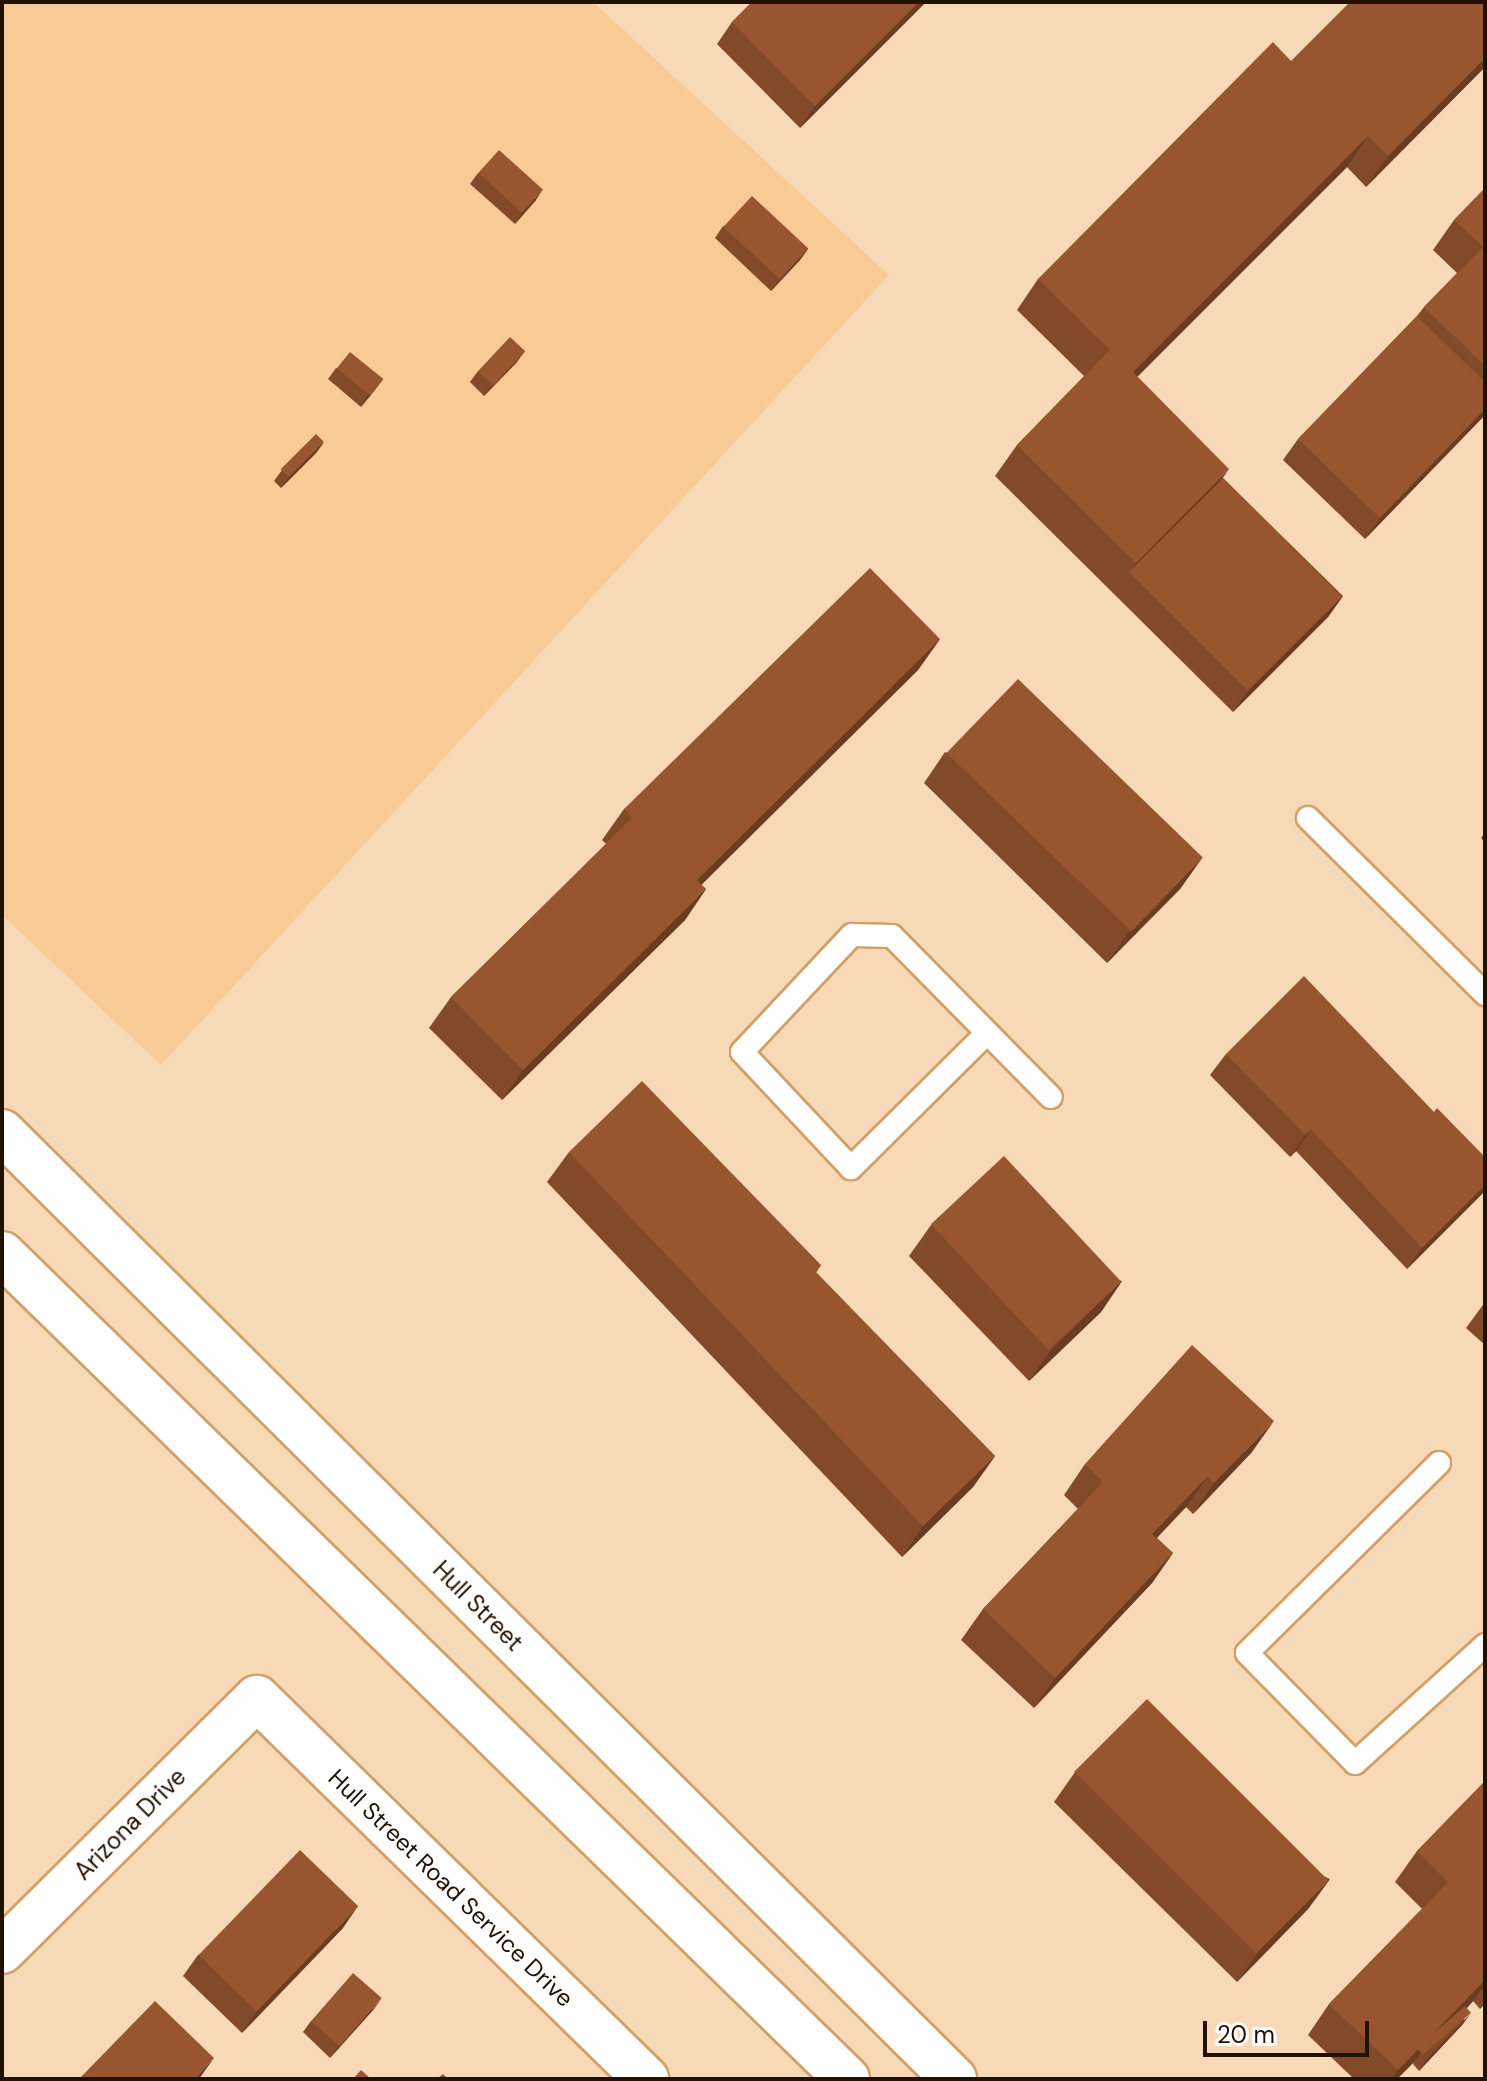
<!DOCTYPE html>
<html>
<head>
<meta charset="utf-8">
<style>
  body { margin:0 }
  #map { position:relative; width:1487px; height:2081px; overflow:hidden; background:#f8d9b7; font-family:"DM Sans",sans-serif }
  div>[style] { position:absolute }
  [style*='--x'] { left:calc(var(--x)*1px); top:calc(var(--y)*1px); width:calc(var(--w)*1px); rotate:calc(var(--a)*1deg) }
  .built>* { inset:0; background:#f7ca96 }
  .roads { filter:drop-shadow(2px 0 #d2a067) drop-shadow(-2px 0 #d2a067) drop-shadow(0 2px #d2a067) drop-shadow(0 -2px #d2a067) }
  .lane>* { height:22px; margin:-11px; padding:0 11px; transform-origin:11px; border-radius:11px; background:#fff }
  .street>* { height:44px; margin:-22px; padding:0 22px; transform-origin:22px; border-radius:22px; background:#fff }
  .primary>* { height:44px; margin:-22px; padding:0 22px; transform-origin:22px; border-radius:22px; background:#fff }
  .wall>* { inset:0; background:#824a29 }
  .shaded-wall>* { inset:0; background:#6a3c22 }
  .building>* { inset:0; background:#975630; transform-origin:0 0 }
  span { translate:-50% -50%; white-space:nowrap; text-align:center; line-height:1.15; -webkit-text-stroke:6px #fff; paint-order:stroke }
  .street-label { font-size:24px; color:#231100 }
  .frame { position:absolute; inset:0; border:4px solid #231100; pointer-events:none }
  .scale { position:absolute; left:1203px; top:2021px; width:166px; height:36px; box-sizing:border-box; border:4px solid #231100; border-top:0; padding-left:10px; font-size:24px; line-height:28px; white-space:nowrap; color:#231100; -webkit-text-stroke:6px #fff; paint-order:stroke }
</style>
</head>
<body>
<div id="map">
  <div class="built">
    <div style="clip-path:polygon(2px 2px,593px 2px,889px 275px,161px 1065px,2px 915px)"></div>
  </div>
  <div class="roads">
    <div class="lane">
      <div style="--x:1308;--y:818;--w:250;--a:44.8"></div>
      <div style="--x:985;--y:1035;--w:189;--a:135.2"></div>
      <div style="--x:851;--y:1168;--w:159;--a:-133.2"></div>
      <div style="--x:742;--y:1052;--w:161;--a:-46.8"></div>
      <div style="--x:852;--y:935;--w:40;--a:1.4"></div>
      <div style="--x:892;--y:936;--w:226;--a:45.4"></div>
      <div style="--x:1439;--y:1463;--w:270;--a:135.3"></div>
      <div style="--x:1247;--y:1653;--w:154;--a:45.5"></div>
      <div style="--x:1355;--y:1763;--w:176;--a:-42.2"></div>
    </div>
    <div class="street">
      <div style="--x:2;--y:1951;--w:359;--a:-44.8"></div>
      <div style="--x:257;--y:1698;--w:545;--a:44.4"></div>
    </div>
    <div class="primary">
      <div style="--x:2;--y:1132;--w:1343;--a:44.85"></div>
      <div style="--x:2;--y:1254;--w:1181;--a:44.31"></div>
    </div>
  </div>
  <div class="wall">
    <div style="clip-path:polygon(752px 2px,926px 2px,800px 128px,717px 44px,732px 22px)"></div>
    <div style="clip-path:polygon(1485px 2px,1485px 67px,1366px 187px,1347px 167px,1137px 377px,1223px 478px,1343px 596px,1328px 617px,1233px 712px,995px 476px,1017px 445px,1084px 376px,1017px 310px,1038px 279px,1291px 61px)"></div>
    <div style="clip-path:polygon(478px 173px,536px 200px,515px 224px,470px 184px)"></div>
    <div style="clip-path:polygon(1485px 188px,1485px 415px,1365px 539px,1283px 460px,1298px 439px,1417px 316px,1424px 307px,1457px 273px,1433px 250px,1454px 220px)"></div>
    <div style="clip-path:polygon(723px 226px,808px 249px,800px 260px,771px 291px,715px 238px)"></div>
    <div style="clip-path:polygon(517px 362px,484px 396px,470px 382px,478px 371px)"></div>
    <div style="clip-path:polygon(336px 368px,383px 379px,361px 407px,328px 379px)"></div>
    <div style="clip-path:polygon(324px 442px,316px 453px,281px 488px,274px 481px,282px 470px)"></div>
    <div style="clip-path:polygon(940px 639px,918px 670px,701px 885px,706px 889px,685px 920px,502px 1100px,429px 1028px,451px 997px,606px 844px,602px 840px,624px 809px)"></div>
    <div style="clip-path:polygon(945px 752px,1202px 858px,1180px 889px,1107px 963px,924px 783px)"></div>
    <div style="clip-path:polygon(1485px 832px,1485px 843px,1481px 838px)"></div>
    <div style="clip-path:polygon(1226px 1054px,1434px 1112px,1485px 1157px,1485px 1191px,1407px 1269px,1296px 1151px,1290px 1157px,1210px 1075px)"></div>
    <div style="clip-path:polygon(569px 1152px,821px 1265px,816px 1273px,995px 1456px,973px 1487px,902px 1557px,547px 1182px)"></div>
    <div style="clip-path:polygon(931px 1225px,1122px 1281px,1101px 1312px,1029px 1381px,909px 1256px)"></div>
    <div style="clip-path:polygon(1485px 1302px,1485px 1345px,1466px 1328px)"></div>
    <div style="clip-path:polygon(1252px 1452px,1193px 1514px,1186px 1507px,1157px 1538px,1173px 1553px,1152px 1583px,1034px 1708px,961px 1640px,983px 1609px,1078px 1509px,1064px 1495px,1085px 1464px)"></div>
    <div style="clip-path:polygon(1075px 1772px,1330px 1879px,1308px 1909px,1237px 1982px,1054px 1802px)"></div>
    <div style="clip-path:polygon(1485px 1781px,1485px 2004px,1480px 2009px,1473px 2001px,1475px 1999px,1467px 2008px,1463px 2024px,1419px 2071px,1413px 2064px,1414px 2062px,1397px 2079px,1354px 2079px,1308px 2035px,1329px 2004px,1422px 1909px,1395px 1882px,1417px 1851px)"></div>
    <div style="clip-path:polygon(343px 1928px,242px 2033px,183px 1976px,198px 1955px)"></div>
    <div style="clip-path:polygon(374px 2009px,330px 2058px,303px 2032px,311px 2021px)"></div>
  </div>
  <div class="shaded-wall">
    <div style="clip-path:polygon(919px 2px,926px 2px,800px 128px,815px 106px)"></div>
    <div style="clip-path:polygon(1485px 58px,1485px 67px,1366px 187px,1388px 156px)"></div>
    <div style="clip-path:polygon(1368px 136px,1347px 167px,1111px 403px,1133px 372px)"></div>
    <div style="clip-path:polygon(543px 189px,536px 200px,515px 224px,523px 212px)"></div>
    <div style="clip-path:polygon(808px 249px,800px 260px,771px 291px,779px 280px)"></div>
    <div style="clip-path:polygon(525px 351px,517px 362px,484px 396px,492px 385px)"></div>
    <div style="clip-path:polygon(383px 379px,375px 390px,361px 407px,368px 395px)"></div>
    <div style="clip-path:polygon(1485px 409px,1485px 415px,1365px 539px,1380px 518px)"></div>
    <div style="clip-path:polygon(324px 442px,316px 453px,281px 488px,289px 477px)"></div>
    <div style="clip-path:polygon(1229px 469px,1208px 499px,1129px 572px,1136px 563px)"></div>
    <div style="clip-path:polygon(1343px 596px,1328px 617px,1233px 712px,1248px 691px)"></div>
    <div style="clip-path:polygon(940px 639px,918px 670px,675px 911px,697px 880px)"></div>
    <div style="clip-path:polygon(1202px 858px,1180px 889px,1107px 963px,1129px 932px)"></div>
    <div style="clip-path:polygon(706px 889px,685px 920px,502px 1100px,523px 1070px)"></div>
    <div style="clip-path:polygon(1311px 1129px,1296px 1151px,1290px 1157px,1305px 1135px)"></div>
    <div style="clip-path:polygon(1485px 1185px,1485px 1191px,1407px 1269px,1422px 1248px)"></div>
    <div style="clip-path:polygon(1122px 1281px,1101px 1312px,1029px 1381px,1051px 1350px)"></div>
    <div style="clip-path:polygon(1274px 1421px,1252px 1452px,1193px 1514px,1214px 1483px)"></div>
    <div style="clip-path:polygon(995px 1456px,973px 1487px,902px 1557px,923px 1526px)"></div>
    <div style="clip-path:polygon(1208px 1476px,1186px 1507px,1131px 1564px,1152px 1534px)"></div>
    <div style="clip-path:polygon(1173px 1553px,1152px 1583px,1034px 1708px,1055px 1678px)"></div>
    <div style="clip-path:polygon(1330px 1879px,1308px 1909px,1237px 1982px,1259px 1951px)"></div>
    <div style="clip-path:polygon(358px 1906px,343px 1928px,242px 2033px,257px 2011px)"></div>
    <div style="clip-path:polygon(1485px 1980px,1485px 1989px,1481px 1990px,1475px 1999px,1422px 2054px,1421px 2052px,1414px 2062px,1397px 2079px,1392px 2079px,1398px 2070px)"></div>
    <div style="clip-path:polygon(382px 1998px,374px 2009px,330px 2058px,338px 2047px)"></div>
    <div style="clip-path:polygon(1471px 2013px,1463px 2024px,1419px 2071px,1426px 2060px)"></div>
    <div style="clip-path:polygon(214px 2058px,199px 2079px,194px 2079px)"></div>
  </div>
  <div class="building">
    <div style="clip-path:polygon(752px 2px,919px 2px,815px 106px,732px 22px)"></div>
    <div style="clip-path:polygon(1350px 2px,1485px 2px,1485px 58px,1388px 156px,1368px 136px,1133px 372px,1229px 469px,1136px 563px,1017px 445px,1110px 350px,1038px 279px,1273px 42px,1291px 61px)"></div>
    <div style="left:499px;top:150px;width:59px;height:31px;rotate:42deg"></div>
    <div style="clip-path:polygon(1485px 188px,1485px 366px,1424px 307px,1483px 247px,1454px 220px)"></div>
    <div style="left:752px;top:196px;width:77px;height:42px;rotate:43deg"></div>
    <div style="clip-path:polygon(1417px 316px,1485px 382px,1485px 409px,1380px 518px,1298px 439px)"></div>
    <div style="left:510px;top:337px;width:21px;height:47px;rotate:43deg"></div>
    <div style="left:350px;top:352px;width:43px;height:21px;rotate:39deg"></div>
    <div style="left:316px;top:434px;width:11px;height:50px;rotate:45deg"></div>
    <div style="left:1223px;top:478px;width:168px;height:133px;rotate:45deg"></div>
    <div style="clip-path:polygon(870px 568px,940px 639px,697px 880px,706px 889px,523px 1070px,451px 997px,632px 818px,624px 809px)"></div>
    <div style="left:1018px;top:679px;width:257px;height:103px;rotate:44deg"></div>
    <div style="clip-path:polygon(1304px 976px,1434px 1112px,1437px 1108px,1485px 1157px,1485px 1185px,1422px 1248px,1311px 1129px,1305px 1135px,1226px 1054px)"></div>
    <div style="clip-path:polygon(642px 1081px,821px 1265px,816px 1272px,995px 1456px,923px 1526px,569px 1152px)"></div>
    <div style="left:1004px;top:1156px;width:172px;height:100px;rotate:47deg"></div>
    <div style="clip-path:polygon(1192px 1345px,1274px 1421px,1214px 1483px,1208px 1476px,1152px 1534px,1173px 1553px,1055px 1678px,983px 1609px,1103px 1482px,1085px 1464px)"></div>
    <div style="left:1147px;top:1699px;width:257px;height:103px;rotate:45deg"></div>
    <div style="clip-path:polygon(1485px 1781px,1485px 1980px,1398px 2070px,1329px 2004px,1448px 1882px,1417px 1851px)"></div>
    <div style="left:300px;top:1850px;width:81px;height:146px;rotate:44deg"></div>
    <div style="left:353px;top:1973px;width:38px;height:64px;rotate:41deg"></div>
    <div style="clip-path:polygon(155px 2001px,214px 2058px,194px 2079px,79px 2079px)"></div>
    <div style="left:1465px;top:2006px;width:9px;height:64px;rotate:49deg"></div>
    <div style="clip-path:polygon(361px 2070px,371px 2079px,353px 2079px)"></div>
    <div style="clip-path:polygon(443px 2074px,448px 2079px,437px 2079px)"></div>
  </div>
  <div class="street-label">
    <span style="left:478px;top:1606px;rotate:45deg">Hull Street</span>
    <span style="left:130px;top:1824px;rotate:-45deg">Arizona Drive</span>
    <span style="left:451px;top:1888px;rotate:44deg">Hull Street Road Service Drive</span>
  </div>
  <div class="frame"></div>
  <div class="scale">20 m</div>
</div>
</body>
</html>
